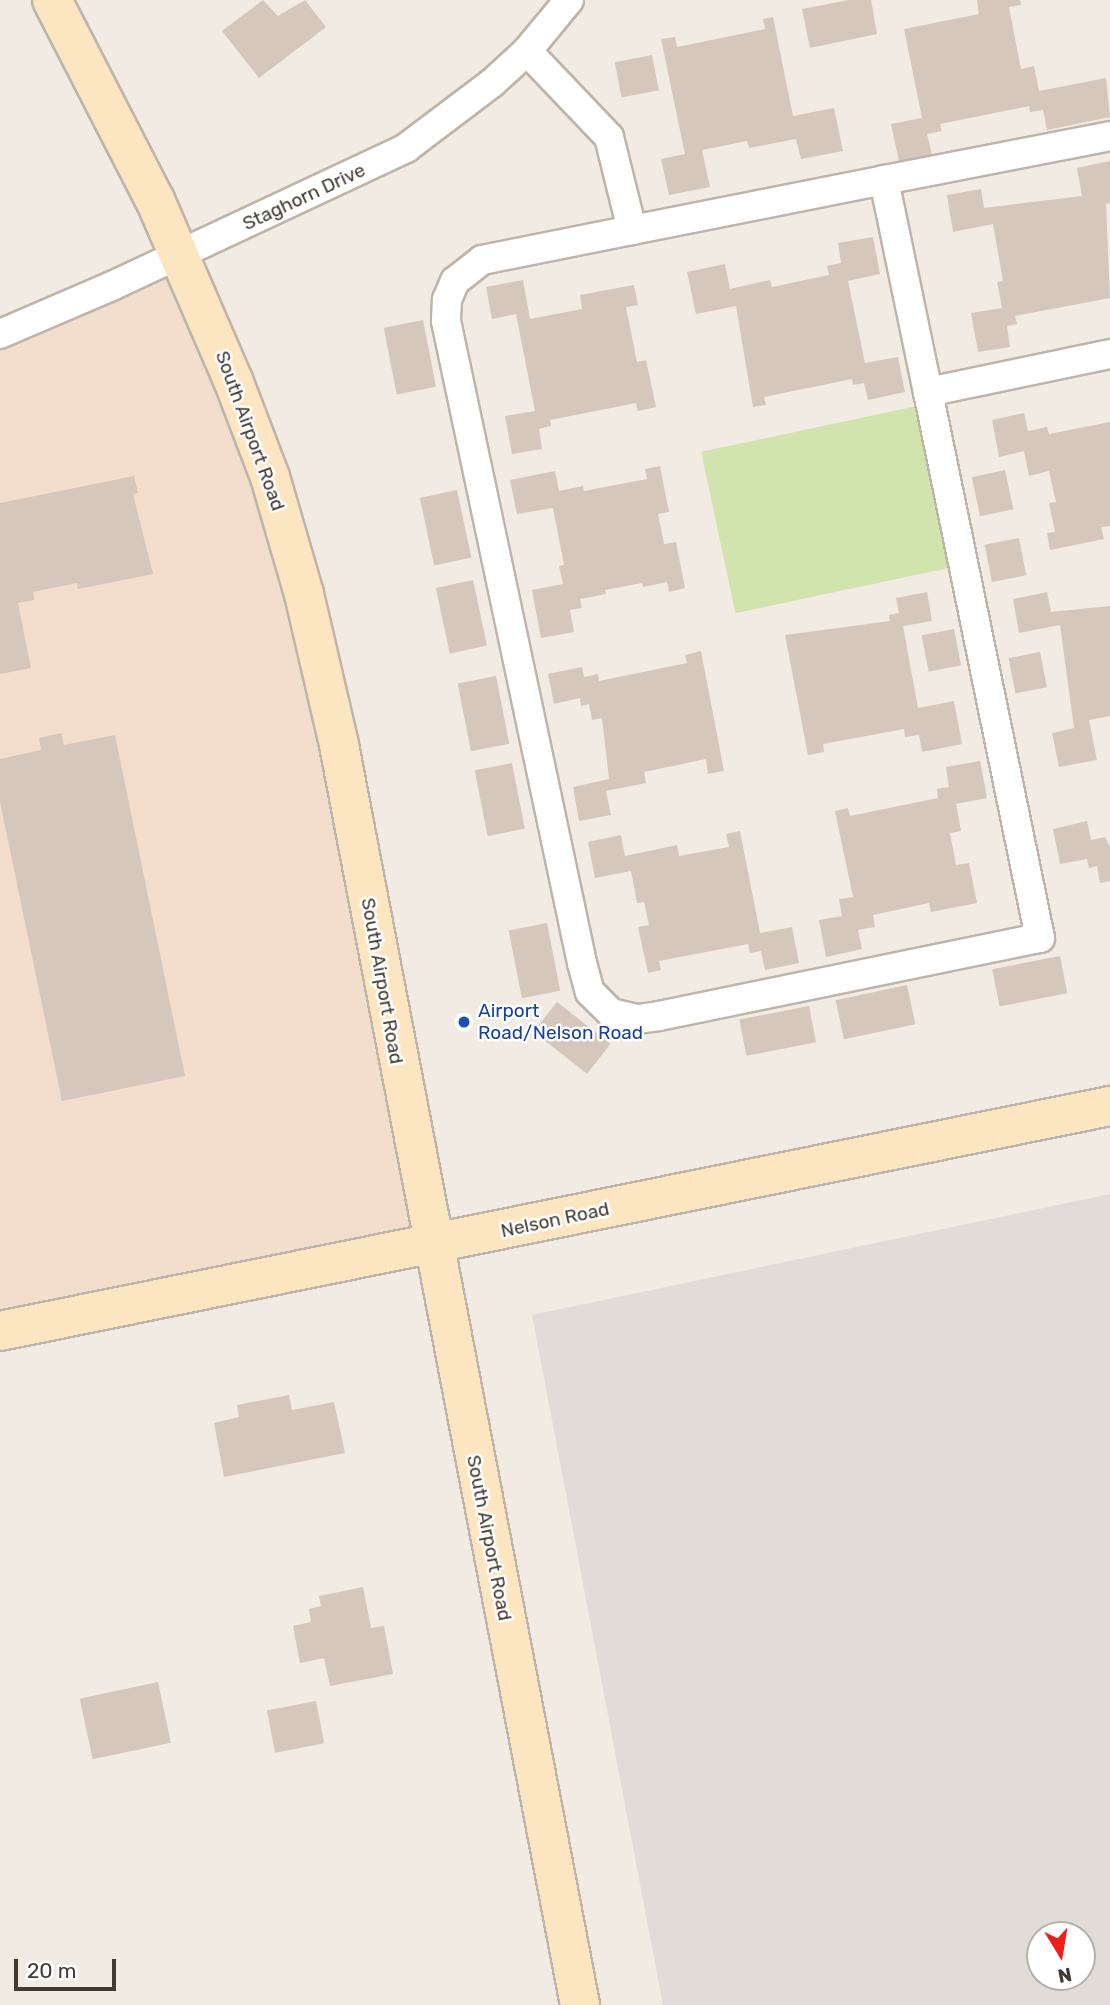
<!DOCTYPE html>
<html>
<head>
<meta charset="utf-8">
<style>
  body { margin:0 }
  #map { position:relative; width:1110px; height:2005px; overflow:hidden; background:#f1ebe3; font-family:Rubik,sans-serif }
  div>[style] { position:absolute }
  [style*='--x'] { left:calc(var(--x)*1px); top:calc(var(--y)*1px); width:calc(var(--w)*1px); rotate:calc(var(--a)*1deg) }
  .commercial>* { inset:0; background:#f3dece }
  .industrial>* { inset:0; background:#e2dcd8 }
  .green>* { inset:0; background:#d2e4ad; transform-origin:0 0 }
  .building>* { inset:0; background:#d5c7bc; transform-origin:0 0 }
  .roads { filter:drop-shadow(2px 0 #beb4a9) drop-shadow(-2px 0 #beb4a9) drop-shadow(0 2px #beb4a9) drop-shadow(0 -2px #beb4a9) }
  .street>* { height:28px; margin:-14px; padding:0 14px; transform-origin:14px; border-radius:14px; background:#fff }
  .secondary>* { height:38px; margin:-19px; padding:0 19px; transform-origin:19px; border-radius:19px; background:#fce6c1 }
  .dots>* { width:19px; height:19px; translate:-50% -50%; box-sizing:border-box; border:4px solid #fff; border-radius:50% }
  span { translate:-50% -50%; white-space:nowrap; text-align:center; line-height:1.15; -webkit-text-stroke:5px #fff; paint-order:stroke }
  .street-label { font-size:19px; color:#423a33 }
  .transit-label { font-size:19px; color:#164399 }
  .left { translate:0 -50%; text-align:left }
  .north { position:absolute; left:1026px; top:1921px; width:70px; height:70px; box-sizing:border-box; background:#fff; border:2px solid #b3b0ad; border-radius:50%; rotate:169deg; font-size:19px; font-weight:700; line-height:28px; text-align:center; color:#423a33 }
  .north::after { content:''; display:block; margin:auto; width:24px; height:32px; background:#f11d1a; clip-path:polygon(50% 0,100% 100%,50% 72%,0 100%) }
  .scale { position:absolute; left:14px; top:1959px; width:102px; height:32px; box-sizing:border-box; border:4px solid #423a33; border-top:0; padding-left:9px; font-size:21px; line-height:24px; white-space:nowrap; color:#423a33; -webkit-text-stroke:5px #fff; paint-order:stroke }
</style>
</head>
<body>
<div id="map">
  <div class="commercial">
    <div style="clip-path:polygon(180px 255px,270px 477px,432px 1245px,0 1329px,0 334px)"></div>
  </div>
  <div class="industrial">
    <div style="clip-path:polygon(evenodd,1110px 1194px,1110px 2005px,663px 2005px,532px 1315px,1110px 1194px,1040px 1935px,1082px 1935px,1082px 1977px,1040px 1977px,1040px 1935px)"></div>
  </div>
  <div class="green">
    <div style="left:931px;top:403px;width:165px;height:235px;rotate:78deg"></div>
  </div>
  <div class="building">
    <div style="clip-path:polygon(263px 0,278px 16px,305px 0,326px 27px,259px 78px,222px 31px)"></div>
    <div style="clip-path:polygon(849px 0,871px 0,877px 34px,810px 48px,802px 9px)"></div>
    <div style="clip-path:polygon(977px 0,1020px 0,1021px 5px,1009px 7px,1021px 69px,1034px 66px,1039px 91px,1106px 78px,1110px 117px,1047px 130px,1043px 110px,1030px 112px,1029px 106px,940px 124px,942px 131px,927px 134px,932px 155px,899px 161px,891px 124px,922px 118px,904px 29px,979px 14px)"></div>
    <div style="clip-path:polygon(773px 17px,793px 116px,834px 108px,843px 151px,801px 159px,796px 139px,749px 148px,747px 141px,702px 150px,710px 187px,669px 195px,661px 159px,685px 154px,661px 39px,675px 37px,677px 47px,765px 29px,763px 19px)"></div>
    <div style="left:652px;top:55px;width:36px;height:38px;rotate:79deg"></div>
    <div style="clip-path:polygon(1110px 161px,1110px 203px,1106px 204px,1110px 298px,1015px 316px,1017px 324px,1007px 326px,1010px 347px,978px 352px,971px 313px,1002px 308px,997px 282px,1003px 281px,993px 224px,953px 232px,947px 195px,981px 189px,984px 208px,1082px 196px,1077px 168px)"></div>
    <div style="clip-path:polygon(873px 237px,880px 274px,848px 281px,865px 363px,898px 357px,905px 392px,868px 400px,864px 383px,853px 385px,852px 379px,764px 397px,766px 405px,753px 407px,736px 306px,696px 314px,687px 272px,725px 264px,730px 289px,770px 280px,772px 287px,829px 275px,827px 266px,841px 263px,838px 243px)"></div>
    <div style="clip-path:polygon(523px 280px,530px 319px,582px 309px,580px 295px,634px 285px,638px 305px,626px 307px,637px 362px,646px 360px,656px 407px,638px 411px,636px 403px,550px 420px,551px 426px,539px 429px,542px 449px,512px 454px,505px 416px,535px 411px,516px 314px,492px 319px,486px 287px)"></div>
    <div style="left:423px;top:320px;width:68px;height:40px;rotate:79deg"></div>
    <div style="clip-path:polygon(1024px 413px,1028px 431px,1047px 427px,1049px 434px,1110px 422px,1110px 526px,1101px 527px,1104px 539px,1050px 550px,1047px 533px,1055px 532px,1049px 503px,1056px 502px,1049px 471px,1029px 476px,1024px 451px,999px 457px,992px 420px)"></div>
    <div style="clip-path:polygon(660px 466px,669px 512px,658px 514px,664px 544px,676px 542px,685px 588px,669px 592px,667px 582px,643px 587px,642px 583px,605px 590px,606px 594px,580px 599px,582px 608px,570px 610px,574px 632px,541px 638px,532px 590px,563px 584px,559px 566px,564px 565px,553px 508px,517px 514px,510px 480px,555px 471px,559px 491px,583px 486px,584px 491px,647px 479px,645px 469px)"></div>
    <div style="left:1005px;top:470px;width:40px;height:34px;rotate:78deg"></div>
    <div style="clip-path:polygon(134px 476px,138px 493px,133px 494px,153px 574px,78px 589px,77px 583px,33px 592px,34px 600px,18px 603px,31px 668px,0 674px,0 503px)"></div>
    <div style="left:457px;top:490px;width:69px;height:38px;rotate:78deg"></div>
    <div style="left:1019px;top:538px;width:38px;height:35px;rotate:79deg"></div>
    <div style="left:473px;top:580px;width:67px;height:38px;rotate:78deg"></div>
    <div style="clip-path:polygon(927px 592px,932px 621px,903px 626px,918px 708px,954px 701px,962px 744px,922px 752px,919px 735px,905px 737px,904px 729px,823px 744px,824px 752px,808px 755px,785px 635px,890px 621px,889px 615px,899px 613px,896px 598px)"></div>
    <div style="clip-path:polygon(1047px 592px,1051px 612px,1110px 606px,1110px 716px,1089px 720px,1097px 760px,1059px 767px,1052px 733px,1074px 728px,1060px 625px,1019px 633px,1013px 599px)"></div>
    <div style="left:954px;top:629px;width:37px;height:33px;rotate:79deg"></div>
    <div style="clip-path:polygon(701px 651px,724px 771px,708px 774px,706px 759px,644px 772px,646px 783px,606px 791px,611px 815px,579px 821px,573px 787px,609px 779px,602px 718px,592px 720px,589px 704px,581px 706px,580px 698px,554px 704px,548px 674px,582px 667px,584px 677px,598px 674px,599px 681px,687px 663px,685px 655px)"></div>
    <div style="left:1040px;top:652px;width:36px;height:32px;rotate:79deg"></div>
    <div style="left:496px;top:676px;width:69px;height:39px;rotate:79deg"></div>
    <div style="clip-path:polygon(61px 733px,64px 745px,115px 735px,185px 1076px,62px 1101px,0 802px,0 759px,41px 750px,39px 738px)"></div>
    <div style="clip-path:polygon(980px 761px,987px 798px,956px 804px,961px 831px,950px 833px,956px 865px,969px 863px,977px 903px,931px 912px,929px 903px,873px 915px,875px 927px,858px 930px,862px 949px,826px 957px,819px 920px,842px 916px,839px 899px,853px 897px,835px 811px,848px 808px,850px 816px,938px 798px,937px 789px,949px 787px,946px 767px)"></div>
    <div style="left:512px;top:763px;width:67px;height:38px;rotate:79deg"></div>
    <div style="clip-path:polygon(1087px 821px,1091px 840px,1105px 837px,1110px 847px,1110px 881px,1100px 883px,1097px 866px,1089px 868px,1087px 859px,1060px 864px,1053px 829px)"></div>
    <div style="clip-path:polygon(740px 831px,760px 933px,792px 927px,799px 963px,765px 970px,761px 951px,750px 953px,748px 944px,659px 961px,661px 970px,648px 973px,638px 927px,649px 925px,644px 902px,637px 903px,631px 871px,595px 878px,588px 842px,621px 835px,625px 856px,677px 845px,679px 856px,729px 847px,726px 834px)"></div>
    <div style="left:547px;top:923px;width:69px;height:39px;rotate:79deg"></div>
    <div style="left:1060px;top:956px;width:38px;height:69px;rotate:79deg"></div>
    <div style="left:907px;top:985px;width:40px;height:73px;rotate:78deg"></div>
    <div style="left:557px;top:1002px;width:68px;height:38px;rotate:38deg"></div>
    <div style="left:809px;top:1006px;width:37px;height:71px;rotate:79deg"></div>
    <div style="clip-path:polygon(289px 1395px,292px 1410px,334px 1402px,345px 1453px,224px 1477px,214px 1423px,239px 1417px,237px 1405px)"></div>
    <div style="clip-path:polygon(363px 1587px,371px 1628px,384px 1626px,393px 1674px,330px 1686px,324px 1658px,300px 1663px,293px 1626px,311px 1622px,309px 1609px,321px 1606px,319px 1596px)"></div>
    <div style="left:158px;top:1682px;width:62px;height:80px;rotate:78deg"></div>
    <div style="left:316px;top:1701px;width:43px;height:50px;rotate:79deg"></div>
  </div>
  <div class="roads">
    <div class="street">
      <div style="--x:527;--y:51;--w:119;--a:46.4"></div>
      <div style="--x:609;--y:137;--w:96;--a:76.1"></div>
      <div style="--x:632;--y:230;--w:153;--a:168.7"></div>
      <div style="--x:482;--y:260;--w:34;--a:142"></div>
      <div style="--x:455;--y:281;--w:21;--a:113"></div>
      <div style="--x:447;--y:300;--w:21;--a:93"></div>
      <div style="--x:446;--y:321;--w:656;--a:78.04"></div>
      <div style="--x:582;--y:963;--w:30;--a:75"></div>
      <div style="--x:590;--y:992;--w:30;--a:45"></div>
      <div style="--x:611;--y:1013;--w:28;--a:13"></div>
      <div style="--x:638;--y:1019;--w:21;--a:-8"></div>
      <div style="--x:659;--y:1016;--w:389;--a:-11.6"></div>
      <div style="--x:1040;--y:938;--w:557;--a:-101.59"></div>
      <div style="--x:928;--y:392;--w:186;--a:-11.8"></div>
      <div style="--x:884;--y:180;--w:230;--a:-11"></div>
      <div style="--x:632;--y:230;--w:257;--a:-11.2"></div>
      <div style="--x:884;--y:180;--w:217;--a:78.3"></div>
      <div style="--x:0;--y:334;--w:122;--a:-23.2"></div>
      <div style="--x:112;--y:286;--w:325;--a:-25.1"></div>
      <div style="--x:406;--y:148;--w:108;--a:-37.1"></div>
      <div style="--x:492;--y:83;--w:47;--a:-42.4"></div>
      <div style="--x:527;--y:51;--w:66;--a:-50.5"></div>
    </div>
    <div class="secondary">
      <div style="--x:52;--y:0;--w:225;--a:62.8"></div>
      <div style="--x:155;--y:200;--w:196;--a:66.6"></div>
      <div style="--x:233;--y:380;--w:104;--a:69.1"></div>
      <div style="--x:270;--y:477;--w:122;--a:73.8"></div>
      <div style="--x:304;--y:594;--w:155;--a:76.9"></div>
      <div style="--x:339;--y:745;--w:1283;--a:79.17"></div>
      <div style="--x:0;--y:1331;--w:1133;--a:-11.46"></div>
    </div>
  </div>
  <div class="dots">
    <div style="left:464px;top:1022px;background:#1a4fb4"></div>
  </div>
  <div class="street-label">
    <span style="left:304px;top:197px;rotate:-25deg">Staghorn Drive</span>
    <span style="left:250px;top:431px;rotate:70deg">South Airport Road</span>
    <span style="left:382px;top:981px;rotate:80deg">South Airport Road</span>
    <span style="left:555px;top:1220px;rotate:-12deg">Nelson Road</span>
    <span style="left:489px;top:1538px;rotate:79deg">South Airport Road</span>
  </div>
  <div class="transit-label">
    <span class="left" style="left:478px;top:1022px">Airport<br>Road/Nelson Road</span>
  </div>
  <div class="north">N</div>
  <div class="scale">20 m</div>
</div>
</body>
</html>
